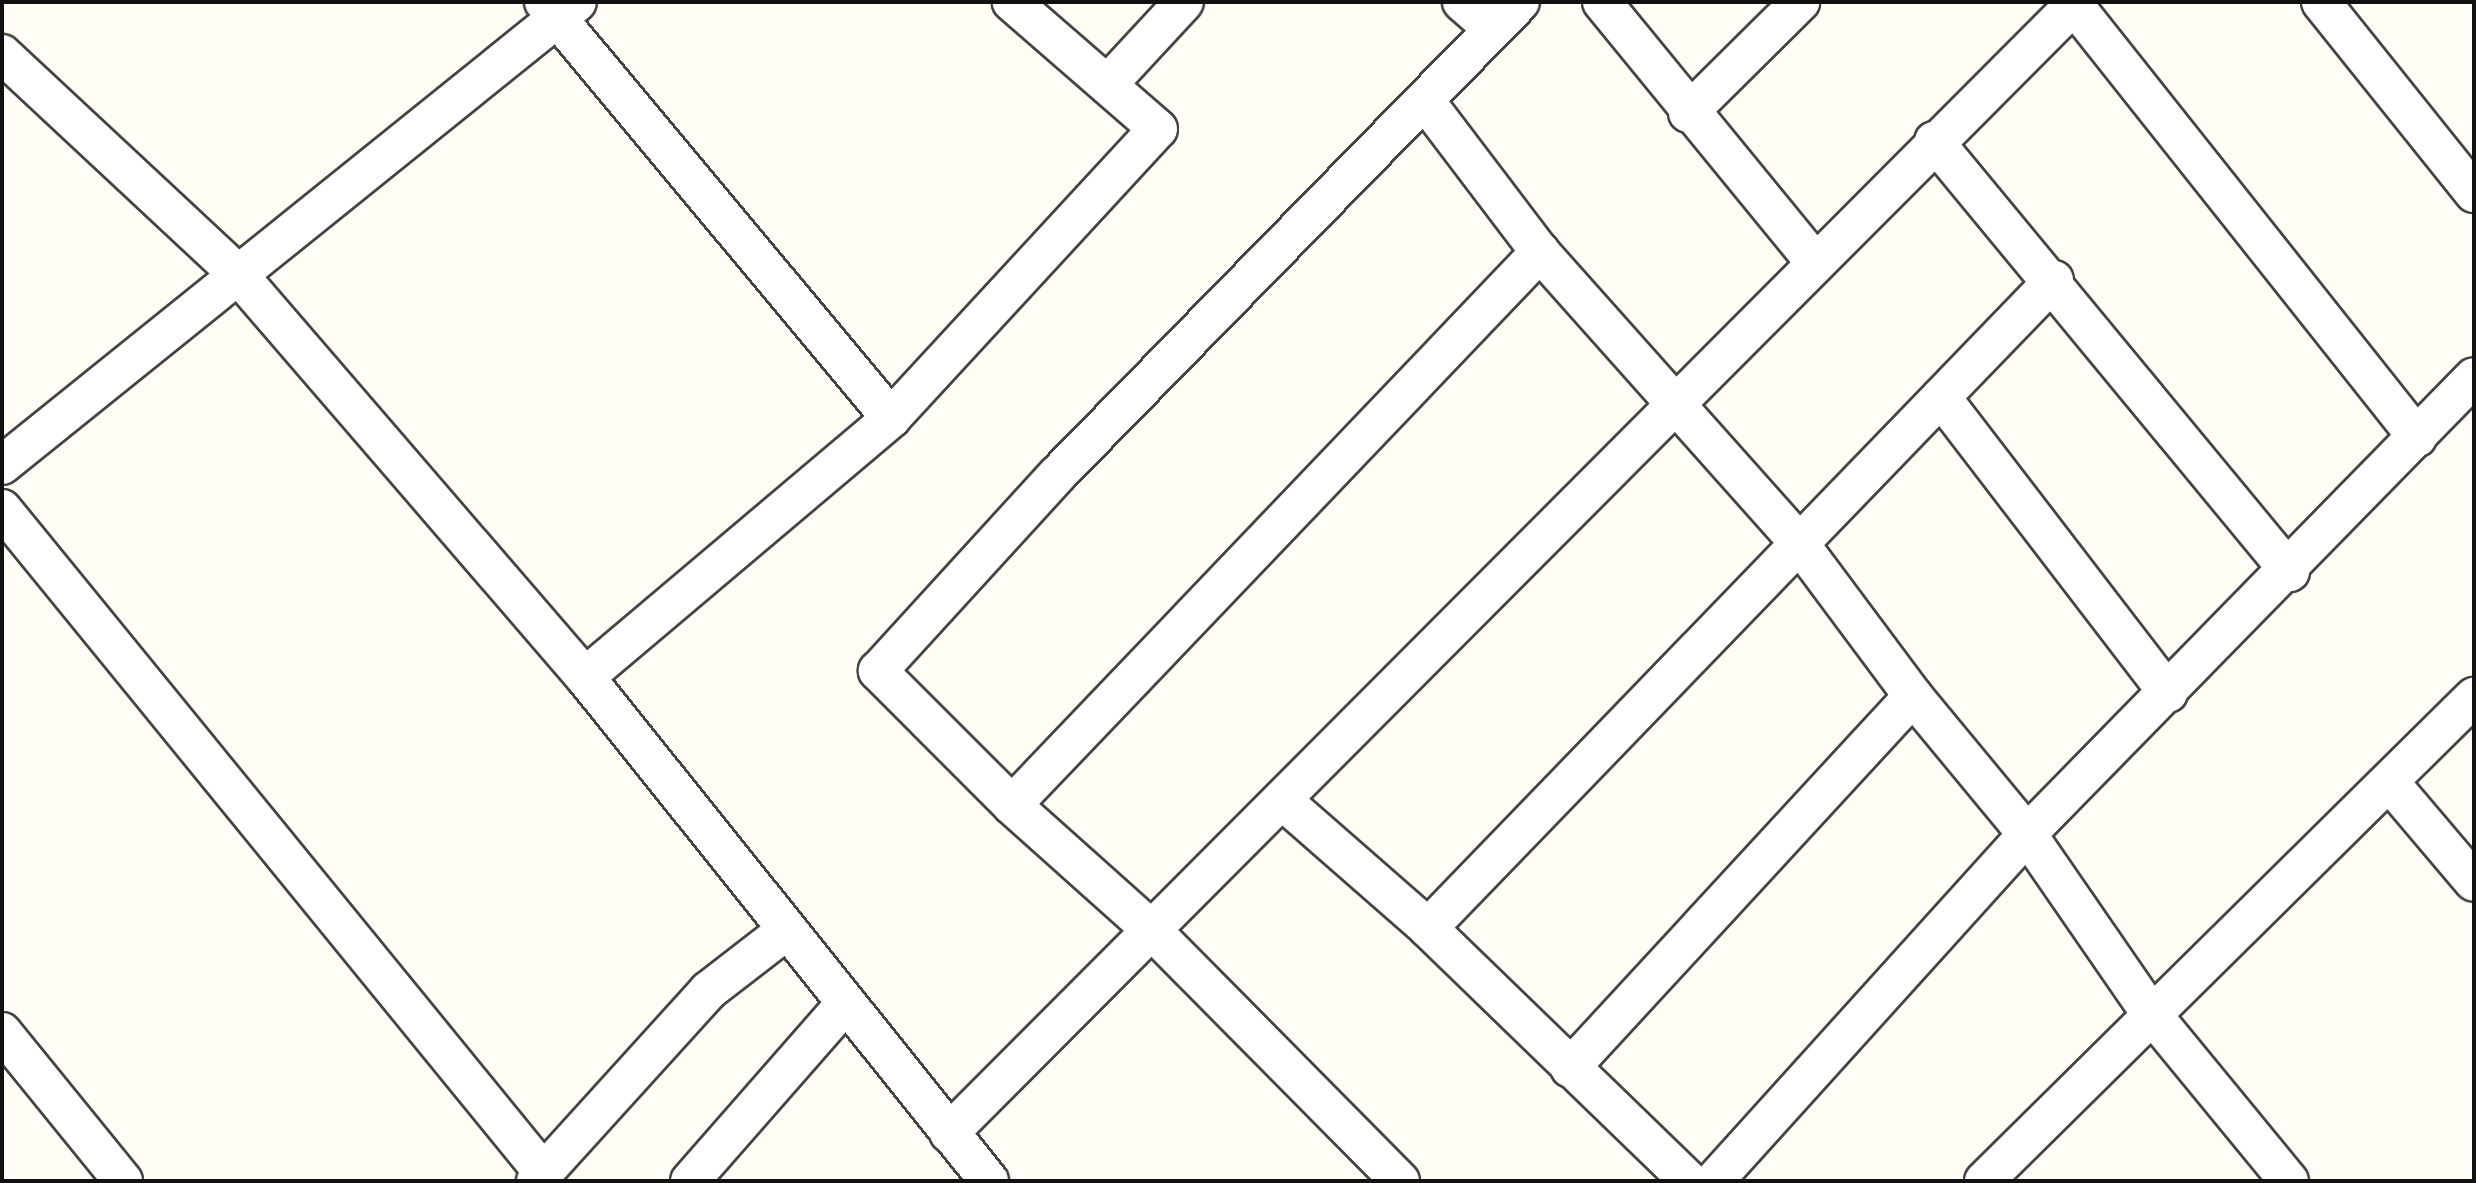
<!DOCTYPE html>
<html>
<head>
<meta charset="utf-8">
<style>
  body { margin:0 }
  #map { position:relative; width:2476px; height:1183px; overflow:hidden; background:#fffdf5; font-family:"Zilla Slab",serif }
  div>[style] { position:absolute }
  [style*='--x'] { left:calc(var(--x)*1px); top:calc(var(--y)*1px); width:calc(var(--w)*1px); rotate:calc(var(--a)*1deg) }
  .roads { filter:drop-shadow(2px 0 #444) drop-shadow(-2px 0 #444) drop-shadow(0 2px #444) drop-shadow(0 -2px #444) }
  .minor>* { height:38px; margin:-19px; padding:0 19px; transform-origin:19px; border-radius:19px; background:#fff }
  span { translate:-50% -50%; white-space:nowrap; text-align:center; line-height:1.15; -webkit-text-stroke:7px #fff; paint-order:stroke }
  .frame { position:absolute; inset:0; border:4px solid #111; pointer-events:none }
</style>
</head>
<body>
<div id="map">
  <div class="roads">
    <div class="minor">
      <div style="--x:544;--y:2;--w:542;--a:50.17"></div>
      <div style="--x:1462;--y:2;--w:38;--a:41"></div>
      <div style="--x:1602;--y:2;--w:335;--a:50.7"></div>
      <div style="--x:2321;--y:2;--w:245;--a:51.3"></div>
      <div style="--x:2074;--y:5;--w:552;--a:51.55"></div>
      <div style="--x:2;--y:54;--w:318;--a:43"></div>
      <div style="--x:235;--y:271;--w:536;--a:49.24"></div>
      <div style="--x:585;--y:677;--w:646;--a:51.28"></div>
      <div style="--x:1109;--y:83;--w:110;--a:-47.2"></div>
      <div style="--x:1426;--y:102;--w:188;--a:52.8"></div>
      <div style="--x:1540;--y:252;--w:390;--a:48.3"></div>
      <div style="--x:1799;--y:543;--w:191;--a:53.3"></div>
      <div style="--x:1913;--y:696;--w:179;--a:50.4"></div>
      <div style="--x:2027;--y:834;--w:216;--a:55.4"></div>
      <div style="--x:2150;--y:1012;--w:219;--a:50.6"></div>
      <div style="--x:1688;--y:113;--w:158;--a:-44.7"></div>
      <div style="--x:1934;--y:141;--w:559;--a:50.44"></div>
      <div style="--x:1941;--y:397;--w:373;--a:52.5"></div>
      <div style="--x:2;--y:465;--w:738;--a:-38.84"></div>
      <div style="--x:2;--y:509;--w:856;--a:50.79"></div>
      <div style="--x:585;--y:677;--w:401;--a:-40.2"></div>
      <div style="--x:891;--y:418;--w:393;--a:-47.3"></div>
      <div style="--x:1158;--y:129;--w:194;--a:-139"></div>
      <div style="--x:2391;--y:784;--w:128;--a:49.7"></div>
      <div style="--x:1282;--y:800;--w:194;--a:41.2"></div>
      <div style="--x:1428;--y:928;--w:363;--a:44.1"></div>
      <div style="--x:1012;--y:805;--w:765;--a:-46.32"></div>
      <div style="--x:1428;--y:928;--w:901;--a:-45.99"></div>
      <div style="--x:2;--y:1032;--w:192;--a:50.9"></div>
      <div style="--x:1570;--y:1068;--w:506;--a:-47.32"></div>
      <div style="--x:949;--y:1133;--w:1597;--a:-45.08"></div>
      <div style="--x:536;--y:1181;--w:256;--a:-47.8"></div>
      <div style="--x:708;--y:991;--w:100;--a:-37.7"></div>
      <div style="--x:690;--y:1181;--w:237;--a:-48.8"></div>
      <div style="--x:1400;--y:1181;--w:349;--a:-134.7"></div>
      <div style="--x:1155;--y:933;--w:192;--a:-138.2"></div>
      <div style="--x:1012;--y:805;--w:190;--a:-135"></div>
      <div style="--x:878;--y:671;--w:267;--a:-47.6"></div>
      <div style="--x:1058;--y:474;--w:660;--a:-45.61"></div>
      <div style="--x:1714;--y:1181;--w:467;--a:-47.9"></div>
      <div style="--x:2027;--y:834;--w:639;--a:-45.63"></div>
      <div style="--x:1984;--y:1181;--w:689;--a:-44.65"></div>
    </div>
  </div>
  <div class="frame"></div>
</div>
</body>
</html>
